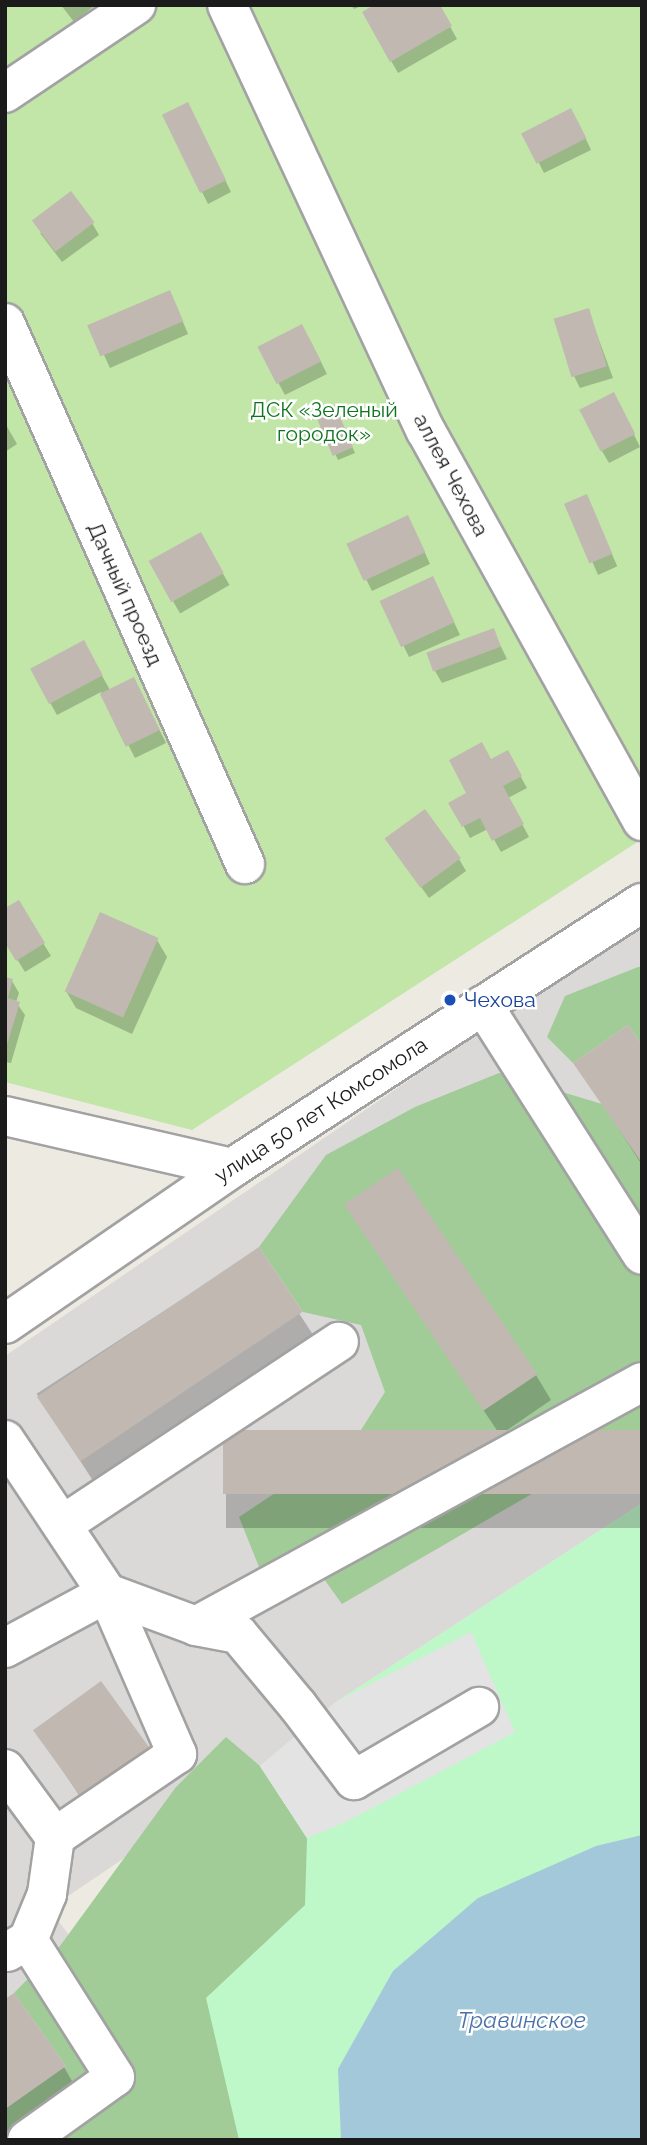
<!DOCTYPE html>
<html>
<head>
<meta charset="utf-8">
<style>
  body { margin:0 }
  #map { position:relative; width:647px; height:2145px; overflow:hidden; background:#edeae1; font-family:Raleway,sans-serif }
  div>[style] { position:absolute }
  [style*='--x'] { left:calc(var(--x)*1px); top:calc(var(--y)*1px); width:calc(var(--w)*1px); rotate:calc(var(--a)*1deg) }
  .residential>* { inset:0; background:#dad9d8 }
  .grass>* { inset:0; background:#c1e6a8 }
  .forest>* { inset:0; background:#a1cb97 }
  .park>* { inset:0; background:#bef7c8 }
  .parking>* { inset:0; background:#e3e3e3 }
  .water>* { inset:0; background:#a2c8d9 }
  .shadow>* { inset:0; background:#0003; transform-origin:0 0 }
  .building>* { inset:0; background:#c1b9b1; transform-origin:0 0 }
  .roads { filter:drop-shadow(2px 0 #a2a2a2) drop-shadow(-2px 0 #a2a2a2) drop-shadow(0 2px #a2a2a2) drop-shadow(0 -2px #a2a2a2) }
  .minor>* { height:38px; margin:-19px; padding:0 19px; transform-origin:19px; border-radius:19px; background:#fff }
  .dots>* { width:19px; height:19px; translate:-50% -50%; box-sizing:border-box; border:4px solid #fff; border-radius:50% }
  span { translate:-50% -50%; white-space:nowrap; text-align:center; line-height:1.15; -webkit-text-stroke:5px #fff; paint-order:stroke }
  .park-label { font-size:21px; color:#0f7420 }
  .street-label { font-size:21px; color:#1b1b1b }
  .transit-label { font-size:21px; color:#164399 }
  .left { translate:0 -50%; text-align:left }
  .water-label { font-size:23px; color:#4c71a7; font-style:italic }
  .frame { position:absolute; inset:0; border:7px solid #1b1b1b; pointer-events:none }
</style>
</head>
<body>
<div id="map">
  <div class="residential">
    <div style="clip-path:polygon(642px 921px,642px 1503px,336px 1702px,260px 1766px,49px 1909px,227px 2140px,5px 2140px,5px 1356px)"></div>
  </div>
  <div class="grass">
    <div style="clip-path:polygon(5px 5px,642px 5px,642px 839px,192px 1130px,5px 1082px)"></div>
  </div>
  <div class="forest">
    <div style="clip-path:polygon(638px 967px,642px 967px,642px 1045px,628px 1025px,573px 1063px,547px 1037px,565px 996px)"></div>
    <div style="clip-path:polygon(499px 1073px,602px 1104px,642px 1163px,642px 1430px,342px 1604px,316px 1568px,259px 1567px,239px 1517px,354px 1441px,385px 1392px,361px 1325px,303px 1312px,259px 1247px,326px 1155px,415px 1107px)"></div>
    <div style="clip-path:polygon(226px 1737px,260px 1766px,307px 1838px,348px 1821px,272px 2140px,5px 2140px,5px 2109px,66px 2066px,14px 1993px,60px 1946px,176px 1787px)"></div>
  </div>
  <div class="park">
    <div style="clip-path:polygon(642px 1503px,642px 2140px,239px 2140px,206px 1998px,305px 1905px,307px 1838px,260px 1766px,336px 1702px)"></div>
  </div>
  <div class="parking">
    <div style="clip-path:polygon(471px 1632px,515px 1732px,348px 1821px,307px 1838px,260px 1766px,336px 1702px)"></div>
  </div>
  <div class="water">
    <div style="clip-path:polygon(642px 1835px,642px 2140px,341px 2140px,338px 2069px,393px 1971px,478px 1898px,596px 1846px)"></div>
  </div>
  <div class="shadow">
    <div style="clip-path:polygon(61px 5px,95px 5px,74px 22px)"></div>
    <div style="clip-path:polygon(351px 5px,364px 5px,354px 9px)"></div>
    <div style="clip-path:polygon(438px 5px,457px 39px,398px 73px,364px 13px)"></div>
    <div style="clip-path:polygon(164px 116px,194px 116px,231px 192px,208px 204px)"></div>
    <div style="clip-path:polygon(578px 122px,591px 150px,544px 173px,524px 134px)"></div>
    <div style="clip-path:polygon(92px 223px,99px 235px,62px 262px,40px 233px)"></div>
    <div style="clip-path:polygon(176px 305px,188px 334px,110px 368px,91px 327px)"></div>
    <div style="clip-path:polygon(588px 310px,613px 378px,580px 388px,574px 376px)"></div>
    <div style="clip-path:polygon(309px 338px,327px 374px,285px 395px,259px 347px)"></div>
    <div style="clip-path:polygon(620px 406px,640px 447px,609px 463px,602px 451px)"></div>
    <div style="clip-path:polygon(337px 413px,355px 453px,338px 460px,317px 415px)"></div>
    <div style="clip-path:polygon(5px 423px,17px 444px,5px 452px)"></div>
    <div style="left:586px;top:496px;width:77px;height:21px;rotate:66deg"></div>
    <div style="clip-path:polygon(414px 529px,430px 564px,372px 591px,349px 545px)"></div>
    <div style="left:200px;top:534px;width:59px;height:57px;rotate:60deg"></div>
    <div style="clip-path:polygon(439px 590px,460px 635px,409px 657px,382px 602px)"></div>
    <div style="clip-path:polygon(493px 630px,507px 659px,442px 683px,435px 671px)"></div>
    <div style="clip-path:polygon(83px 642px,110px 690px,140px 691px,166px 743px,135px 758px,101px 692px,57px 715px,32px 670px)"></div>
    <div style="clip-path:polygon(507px 752px,527px 788px,508px 798px,529px 837px,501px 852px,488px 829px,470px 838px,451px 803px,468px 793px,490px 761px)"></div>
    <div style="clip-path:polygon(387px 839px,459px 859px,466px 871px,429px 898px)"></div>
    <div style="clip-path:polygon(18px 902px,51px 956px,25px 972px,5px 940px)"></div>
    <div style="clip-path:polygon(157px 940px,167px 957px,132px 1034px,76px 1008px,66px 991px)"></div>
    <div style="clip-path:polygon(5px 979px,12px 981px,19px 993px,16px 1002px,25px 1015px,11px 1063px,5px 1062px)"></div>
    <div style="clip-path:polygon(642px 1048px,642px 1165px,576px 1063px)"></div>
    <div style="clip-path:polygon(347px 1205px,536px 1375px,551px 1400px,500px 1435px)"></div>
    <div style="left:258px;top:1250px;width:109px;height:264px;rotate:57deg"></div>
    <div style="left:642px;top:1432px;width:96px;height:416px;rotate:90deg"></div>
    <div style="clip-path:polygon(35px 1730px,167px 1782px,102px 1829px)"></div>
    <div style="clip-path:polygon(5px 2001px,64px 2067px,80px 2095px,13px 2140px,5px 2128px)"></div>
  </div>
  <div class="building">
    <div style="clip-path:polygon(374px 5px,440px 5px,452px 26px,390px 62px,362px 12px)"></div>
    <div style="left:188px;top:102px;width:87px;height:29px;rotate:64deg"></div>
    <div style="left:571px;top:108px;width:34px;height:56px;rotate:63deg"></div>
    <div style="left:71px;top:191px;width:39px;height:49px;rotate:53deg"></div>
    <div style="left:170px;top:290px;width:34px;height:90px;rotate:67deg"></div>
    <div style="left:589px;top:308px;width:61px;height:37px;rotate:73deg"></div>
    <div style="left:302px;top:324px;width:42px;height:50px;rotate:63deg"></div>
    <div style="left:614px;top:392px;width:47px;height:39px;rotate:63deg"></div>
    <div style="left:335px;top:405px;width:46px;height:22px;rotate:67deg"></div>
    <div style="left:587px;top:494px;width:65px;height:25px;rotate:67deg"></div>
    <div style="left:408px;top:515px;width:41px;height:68px;rotate:65deg"></div>
    <div style="left:201px;top:532px;width:47px;height:60px;rotate:61deg"></div>
    <div style="left:433px;top:576px;width:51px;height:59px;rotate:65deg"></div>
    <div style="left:494px;top:628px;width:20px;height:72px;rotate:70deg"></div>
    <div style="left:84px;top:640px;width:40px;height:61px;rotate:62deg"></div>
    <div style="left:134px;top:677px;width:59px;height:38px;rotate:64deg"></div>
    <div style="clip-path:polygon(482px 742px,491px 759px,508px 750px,522px 776px,503px 786px,524px 824px,492px 841px,480px 818px,462px 827px,448px 803px,466px 793px,449px 760px)"></div>
    <div style="left:425px;top:809px;width:61px;height:50px;rotate:54deg"></div>
    <div style="clip-path:polygon(19px 900px,45px 943px,16px 961px,5px 943px,5px 908px)"></div>
    <div style="left:100px;top:912px;width:64px;height:87px;rotate:24deg"></div>
    <div style="clip-path:polygon(5px 977px,13px 979px,8px 998px,20px 1002px,6px 1048px)"></div>
    <div style="clip-path:polygon(628px 1025px,642px 1045px,642px 1163px,573px 1063px)"></div>
    <div style="left:398px;top:1168px;width:249px;height:65px;rotate:56deg"></div>
    <div style="left:259px;top:1247px;width:78px;height:268px;rotate:56deg"></div>
    <div style="left:642px;top:1430px;width:64px;height:419px;rotate:90deg"></div>
    <div style="left:101px;top:1681px;width:89px;height:84px;rotate:54deg"></div>
    <div style="clip-path:polygon(14px 1993px,66px 2066px,5px 2109px,5px 1999px)"></div>
  </div>
  <div class="roads">
    <div class="minor">
      <div style="--x:227;--y:5;--w:470;--a:65"></div>
      <div style="--x:426;--y:431;--w:446;--a:61"></div>
      <div style="--x:5;--y:93;--w:158;--a:-33.9"></div>
      <div style="--x:5;--y:323;--w:592;--a:66.08"></div>
      <div style="--x:483;--y:1005;--w:296;--a:57.5"></div>
      <div style="--x:5;--y:1116;--w:233;--a:12.9"></div>
      <div style="--x:5;--y:1324;--w:275;--a:-34.5"></div>
      <div style="--x:232;--y:1168;--w:488;--a:-32.9"></div>
      <div style="--x:5;--y:1440;--w:184;--a:56.3"></div>
      <div style="--x:107;--y:1593;--w:95;--a:20.3"></div>
      <div style="--x:196;--y:1626;--w:508;--a:-28.68"></div>
      <div style="--x:62;--y:1525;--w:332;--a:-33.5"></div>
      <div style="--x:196;--y:1626;--w:43;--a:10.8"></div>
      <div style="--x:238;--y:1634;--w:94;--a:50.2"></div>
      <div style="--x:298;--y:1706;--w:93;--a:52.9"></div>
      <div style="--x:354;--y:1780;--w:145;--a:-30.3"></div>
      <div style="--x:5;--y:1648;--w:116;--a:-28.3"></div>
      <div style="--x:107;--y:1593;--w:176;--a:66.5"></div>
      <div style="--x:177;--y:1754;--w:148;--a:145.8"></div>
      <div style="--x:5;--y:1769;--w:84;--a:53.7"></div>
      <div style="--x:55;--y:1837;--w:58;--a:98"></div>
      <div style="--x:47;--y:1894;--w:50;--a:112.4"></div>
      <div style="--x:28;--y:1940;--w:24;--a:150"></div>
      <div style="--x:27;--y:2140;--w:108;--a:-35.6"></div>
      <div style="--x:115;--y:2077;--w:162;--a:-122.4"></div>
    </div>
  </div>
  <div class="dots">
    <div style="left:450px;top:1000px;background:#1a4fb4"></div>
  </div>
  <div class="park-label">
    <span style="left:324px;top:422px">ДСК «Зеленый<br>городок»</span>
  </div>
  <div class="street-label">
    <span style="left:451px;top:475px;rotate:62deg">аллея Чехова</span>
    <span style="left:125px;top:594px;rotate:66deg">Дачный проезд</span>
    <span style="left:321px;top:1110px;rotate:-33deg">улица 50 лет Комсомола</span>
  </div>
  <div class="transit-label">
    <span class="left" style="left:464px;top:1000px">Чехова</span>
  </div>
  <div class="water-label">
    <span style="left:522px;top:2020px">Травинское</span>
  </div>
  <div class="frame"></div>
</div>
</body>
</html>
